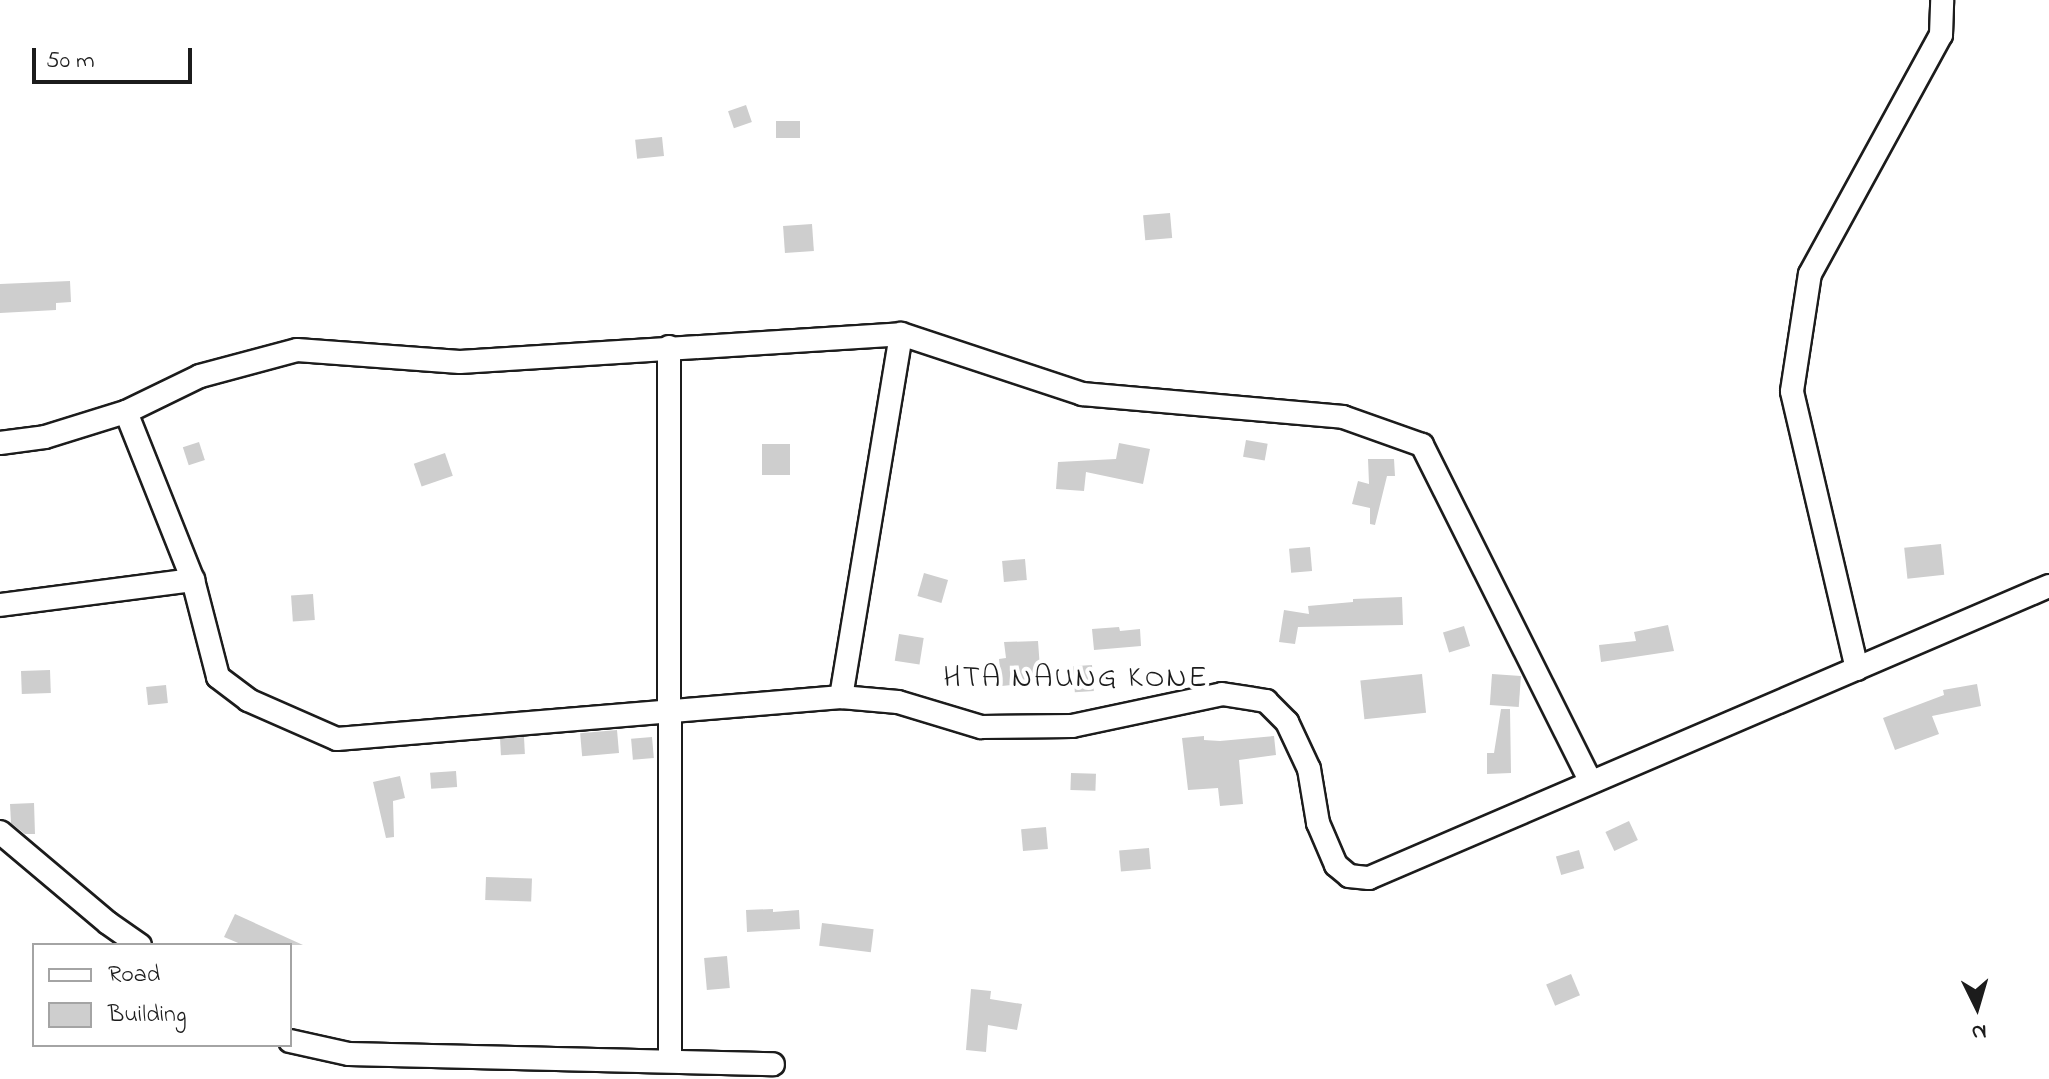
<!DOCTYPE html>
<html>
<head>
<meta charset="utf-8">
<style>
  body { margin:0 }
  #map { position:relative; width:2049px; height:1079px; overflow:hidden; background:#fff; font-family:"Indie Flower",sans-serif }
  div>[style] { position:absolute }
  [style*='--x'] { left:calc(var(--x)*1px); top:calc(var(--y)*1px); width:calc(var(--w)*1px); rotate:calc(var(--a)*1deg) }
  .building>* { inset:0; background:#cecece; transform-origin:0 0 }
  .roads { filter:drop-shadow(2px 0 #1c1c1c) drop-shadow(-2px 0 #1c1c1c) drop-shadow(0 2px #1c1c1c) drop-shadow(0 -2px #1c1c1c) }
  .minor>* { height:22px; margin:-11px; padding:0 11px; transform-origin:11px; border-radius:11px; background:#fff }
  span { translate:-50% -50%; white-space:nowrap; text-align:center; line-height:1.15; -webkit-text-stroke:8px #fff; paint-order:stroke }
  .quarter-label { font-size:30px; color:#1c1c1c; letter-spacing:2px }
  .legend { position:absolute; left:32px; top:943px; width:260px; height:104px; box-sizing:border-box; background:#fff; border:2px solid #a4a4a4; margin:0; padding:10px 14px; list-style:none; font-size:24px; color:#1c1c1c }
  .legend li { display:flex; align-items:center; gap:16px; height:40px }
  .legend b { width:40px; border:2px solid #a4a4a4 }
  .north { position:absolute; left:1937px; top:967px; width:80px; height:80px; -webkit-text-stroke:6px #fff; paint-order:stroke; rotate:175deg; font-size:22px; font-weight:700; line-height:32px; text-align:center; color:#1c1c1c }
  .north::after { content:''; display:block; margin:auto; width:28px; height:36px; background:#1c1c1c; clip-path:polygon(50% 0,100% 100%,50% 72%,0 100%) }
  .scale { position:absolute; left:32px; top:48px; width:160px; height:36px; box-sizing:border-box; border:4px solid #1c1c1c; border-top:0; padding-left:10px; font-size:24px; line-height:28px; white-space:nowrap; color:#1c1c1c; -webkit-text-stroke:6px #fff; paint-order:stroke }
</style>
</head>
<body>
<div id="map">
  <div class="building">
    <div style="left:746px;top:105px;width:18px;height:19px;rotate:71deg"></div>
    <div style="left:800px;top:121px;width:17px;height:24px;rotate:90deg"></div>
    <div style="left:662px;top:137px;width:19px;height:27px;rotate:84deg"></div>
    <div style="left:1170px;top:213px;width:25px;height:27px;rotate:85deg"></div>
    <div style="left:812px;top:224px;width:27px;height:29px;rotate:86deg"></div>
    <div style="clip-path:polygon(70px 281px,71px 302px,56px 303px,56px 310px,0 313px,0 284px)"></div>
    <div style="left:1246px;top:440px;width:22px;height:17px;rotate:10deg"></div>
    <div style="left:199px;top:442px;width:19px;height:17px;rotate:72deg"></div>
    <div style="clip-path:polygon(1119px 443px,1150px 449px,1143px 484px,1086px 472px,1084px 491px,1056px 489px,1058px 462px,1116px 459px)"></div>
    <div style="left:762px;top:444px;width:28px;height:31px"></div>
    <div style="left:445px;top:453px;width:24px;height:33px;rotate:71deg"></div>
    <div style="clip-path:polygon(1368px 459px,1394px 459px,1395px 476px,1387px 476px,1375px 525px,1370px 524px,1370px 508px,1352px 504px,1358px 481px,1369px 484px)"></div>
    <div style="left:1941px;top:544px;width:31px;height:37px;rotate:84deg"></div>
    <div style="left:1310px;top:547px;width:24px;height:21px;rotate:85deg"></div>
    <div style="left:1025px;top:559px;width:21px;height:23px;rotate:85deg"></div>
    <div style="left:924px;top:573px;width:25px;height:24px;rotate:16deg"></div>
    <div style="left:313px;top:594px;width:26px;height:22px;rotate:86deg"></div>
    <div style="clip-path:polygon(1402px 597px,1403px 625px,1298px 627px,1295px 644px,1279px 642px,1284px 610px,1309px 614px,1308px 606px,1353px 602px,1353px 599px)"></div>
    <div style="clip-path:polygon(1668px 625px,1674px 651px,1601px 662px,1599px 645px,1636px 641px,1634px 632px)"></div>
    <div style="left:1464px;top:626px;width:21px;height:22px;rotate:73deg"></div>
    <div style="clip-path:polygon(1119px 627px,1120px 631px,1140px 629px,1141px 646px,1094px 650px,1092px 629px)"></div>
    <div style="left:899px;top:634px;width:25px;height:27px;rotate:9deg"></div>
    <div style="clip-path:polygon(1038px 641px,1041px 682px,1002px 686px,999px 659px,1006px 658px,1004px 642px)"></div>
    <div style="left:1092px;top:665px;width:26px;height:19px;rotate:86deg"></div>
    <div style="left:50px;top:670px;width:23px;height:29px;rotate:88deg"></div>
    <div style="left:1422px;top:674px;width:39px;height:62px;rotate:84deg"></div>
    <div style="left:1492px;top:674px;width:29px;height:31px;rotate:4deg"></div>
    <div style="clip-path:polygon(1977px 684px,1981px 706px,1932px 716px,1939px 734px,1895px 750px,1883px 718px,1944px 695px,1943px 690px)"></div>
    <div style="left:166px;top:685px;width:18px;height:20px;rotate:84deg"></div>
    <div style="clip-path:polygon(1501px 709px,1510px 709px,1511px 773px,1487px 774px,1487px 753px,1494px 753px)"></div>
    <div style="left:617px;top:730px;width:23px;height:37px;rotate:85deg"></div>
    <div style="clip-path:polygon(1204px 736px,1204px 740px,1220px 741px,1274px 736px,1276px 755px,1239px 760px,1243px 804px,1220px 806px,1218px 788px,1188px 790px,1182px 738px)"></div>
    <div style="left:524px;top:737px;width:17px;height:24px;rotate:87deg"></div>
    <div style="left:652px;top:737px;width:21px;height:21px;rotate:85deg"></div>
    <div style="left:456px;top:771px;width:16px;height:26px;rotate:86deg"></div>
    <div style="left:1071px;top:773px;width:25px;height:17px;rotate:2deg"></div>
    <div style="clip-path:polygon(400px 776px,405px 798px,393px 801px,394px 837px,386px 838px,373px 782px)"></div>
    <div style="clip-path:polygon(34px 803px,35px 834px,25px 834px,11px 823px,10px 804px)"></div>
    <div style="left:1629px;top:821px;width:21px;height:26px;rotate:65deg"></div>
    <div style="left:1046px;top:827px;width:22px;height:25px;rotate:85deg"></div>
    <div style="left:1149px;top:848px;width:21px;height:30px;rotate:85deg"></div>
    <div style="left:1579px;top:850px;width:19px;height:24px;rotate:74deg"></div>
    <div style="left:486px;top:877px;width:46px;height:23px;rotate:2deg"></div>
    <div style="clip-path:polygon(773px 909px,773px 912px,799px 910px,800px 929px,747px 932px,746px 910px)"></div>
    <div style="clip-path:polygon(235px 914px,303px 945px,243px 945px,224px 937px)"></div>
    <div style="left:822px;top:923px;width:52px;height:23px;rotate:7deg"></div>
    <div style="left:727px;top:956px;width:32px;height:23px;rotate:85deg"></div>
    <div style="left:1571px;top:974px;width:23px;height:27px;rotate:67deg"></div>
    <div style="clip-path:polygon(971px 989px,991px 991px,990px 999px,1022px 1004px,1017px 1030px,988px 1025px,986px 1052px,966px 1050px)"></div>
  </div>
  <div class="roads">
    <div class="minor">
      <div style="--x:669;--y:347;--w:714;--a:89.92"></div>
      <div style="--x:126;--y:412;--w:181;--a:68.3"></div>
      <div style="--x:193;--y:580;--w:100;--a:75.5"></div>
      <div style="--x:218;--y:677;--w:38;--a:37"></div>
      <div style="--x:248;--y:700;--w:97;--a:23.7"></div>
      <div style="--x:337;--y:739;--w:506;--a:-4.76"></div>
      <div style="--x:841;--y:697;--w:57;--a:5"></div>
      <div style="--x:898;--y:702;--w:87;--a:16.8"></div>
      <div style="--x:981;--y:727;--w:91;--a:-0.6"></div>
      <div style="--x:1072;--y:726;--w:153;--a:-12"></div>
      <div style="--x:1222;--y:694;--w:45;--a:9"></div>
      <div style="--x:1266;--y:701;--w:30;--a:45"></div>
      <div style="--x:1287;--y:722;--w:52;--a:64.9"></div>
      <div style="--x:1309;--y:769;--w:55;--a:80.5"></div>
      <div style="--x:1318;--y:823;--w:46;--a:66.8"></div>
      <div style="--x:1336;--y:865;--w:17;--a:40"></div>
      <div style="--x:1349;--y:876;--w:20;--a:6"></div>
      <div style="--x:1369;--y:878;--w:740;--a:-23.24"></div>
      <div style="--x:0;--y:443;--w:45;--a:-7.6"></div>
      <div style="--x:45;--y:437;--w:85;--a:-17.2"></div>
      <div style="--x:126;--y:412;--w:82;--a:-25.9"></div>
      <div style="--x:200;--y:376;--w:100;--a:-15"></div>
      <div style="--x:297;--y:350;--w:163;--a:4.2"></div>
      <div style="--x:460;--y:362;--w:442;--a:-3.6"></div>
      <div style="--x:901;--y:334;--w:191;--a:18.3"></div>
      <div style="--x:1082;--y:394;--w:262;--a:5"></div>
      <div style="--x:1343;--y:417;--w:84;--a:19.5"></div>
      <div style="--x:1422;--y:445;--w:377;--a:63.4"></div>
      <div style="--x:0;--y:605;--w:195;--a:-7.4"></div>
      <div style="--x:1857;--y:669;--w:285;--a:-103.2"></div>
      <div style="--x:1792;--y:391;--w:118;--a:-81.3"></div>
      <div style="--x:1810;--y:274;--w:273;--a:-61.3"></div>
      <div style="--x:1941;--y:35;--w:35;--a:-88"></div>
      <div style="--x:841;--y:697;--w:368;--a:-80.6"></div>
      <div style="--x:0;--y:832;--w:141;--a:40.1"></div>
      <div style="--x:108;--y:923;--w:39;--a:35"></div>
      <div style="--x:290;--y:1041;--w:60;--a:12.4"></div>
      <div style="--x:349;--y:1054;--w:424;--a:1.4"></div>
    </div>
  </div>
  <div class="quarter-label">
    <span style="left:1076px;top:679px">HTA NAUNG KONE</span>
  </div>
  <ul class="legend">
  <li><b style="height:10px;background:#fff"></b>Road</li>
  <li><b style="height:22px;background:#cecece"></b>Building</li>
  </ul>
  <div class="north">N</div>
  <div class="scale">50 m</div>
</div>
</body>
</html>
